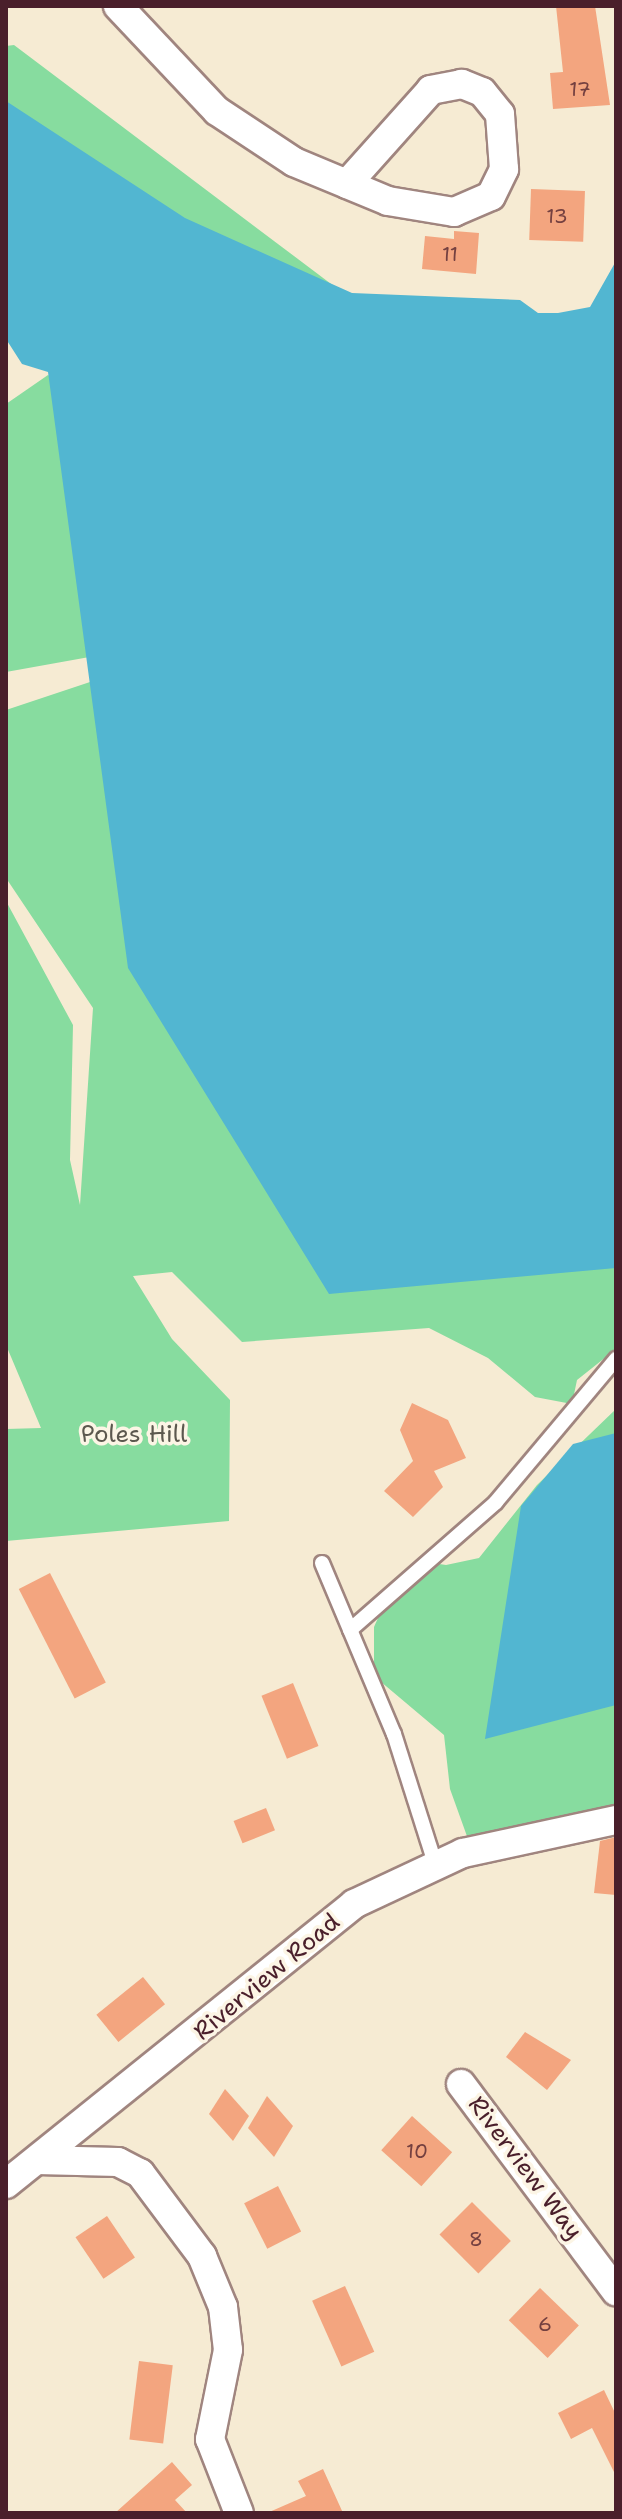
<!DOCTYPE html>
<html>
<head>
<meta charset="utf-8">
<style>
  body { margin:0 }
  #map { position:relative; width:622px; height:2519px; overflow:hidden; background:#f6ebd3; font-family:"Shantell Sans",sans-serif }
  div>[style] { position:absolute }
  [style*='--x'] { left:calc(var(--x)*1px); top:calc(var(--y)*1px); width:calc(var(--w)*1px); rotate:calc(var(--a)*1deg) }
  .green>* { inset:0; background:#87dc9f }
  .water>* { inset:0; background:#52b6d1 }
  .building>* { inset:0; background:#f3a57f; transform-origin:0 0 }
  .roads { filter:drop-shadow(2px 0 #a0857f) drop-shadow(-2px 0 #a0857f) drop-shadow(0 2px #a0857f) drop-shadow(0 -2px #a0857f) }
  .service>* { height:14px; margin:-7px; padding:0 7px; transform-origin:7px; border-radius:7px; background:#fff }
  .minor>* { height:28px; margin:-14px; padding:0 14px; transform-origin:14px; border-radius:14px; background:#fff }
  span { translate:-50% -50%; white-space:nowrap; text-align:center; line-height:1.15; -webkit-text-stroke:7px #fcf5e5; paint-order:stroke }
  .number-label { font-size:20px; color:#744040 }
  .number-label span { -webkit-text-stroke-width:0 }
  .park-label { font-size:24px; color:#5c584e }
  .street-label { font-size:24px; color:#4a1f2b }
  .frame { position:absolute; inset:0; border:8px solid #4a1f2b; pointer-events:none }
</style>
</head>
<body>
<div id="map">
  <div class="green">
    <div style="clip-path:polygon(14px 45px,355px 302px,616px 562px,616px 1349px,577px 1380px,572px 1404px,535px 1397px,488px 1358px,429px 1328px,242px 1342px,172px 1272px,133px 1276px,172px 1339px,230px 1400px,229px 1521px,6px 1541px,6px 1429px,41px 1428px,6px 1345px,6px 901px,73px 1025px,70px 1160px,80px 1205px,93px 1008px,6px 878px,6px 710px,135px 667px,95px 656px,6px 672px,6px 404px,48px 375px,59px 382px,6px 284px,6px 46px)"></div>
    <div style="clip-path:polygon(616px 1409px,616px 1830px,468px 1839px,450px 1789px,444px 1735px,374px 1676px,374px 1627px,393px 1584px,419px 1561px,446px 1565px,479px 1558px,537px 1485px)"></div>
  </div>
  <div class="water">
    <div style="clip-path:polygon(6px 101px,185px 218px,352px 293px,520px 300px,538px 313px,558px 313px,590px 307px,616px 261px,616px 1268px,329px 1294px,128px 968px,48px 372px,22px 364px,6px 339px)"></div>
    <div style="clip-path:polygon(616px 1433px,616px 1705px,485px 1739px,521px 1506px,573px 1444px)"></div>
  </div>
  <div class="building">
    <div style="clip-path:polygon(556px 6px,595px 6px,610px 105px,553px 109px,550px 73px,563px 72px)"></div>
    <div style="left:531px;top:189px;width:54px;height:51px;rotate:2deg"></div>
    <div style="clip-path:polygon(454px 231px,479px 233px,476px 274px,422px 269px,425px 236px,454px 239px)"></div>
    <div style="clip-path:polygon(412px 1403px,448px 1420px,466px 1458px,434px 1471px,443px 1487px,413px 1517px,384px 1491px,413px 1461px,400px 1430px)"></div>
    <div style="left:50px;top:1573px;width:123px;height:35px;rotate:63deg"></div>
    <div style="left:293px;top:1683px;width:68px;height:34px;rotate:68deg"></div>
    <div style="left:266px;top:1808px;width:24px;height:35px;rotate:68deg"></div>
    <div style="clip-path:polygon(616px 1837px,616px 1895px,594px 1893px,600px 1841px)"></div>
    <div style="left:143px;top:1977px;width:35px;height:60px;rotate:51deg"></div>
    <div style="clip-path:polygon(525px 2032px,571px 2060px,547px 2090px,506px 2057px)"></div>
    <div style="clip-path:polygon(225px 2089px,249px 2116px,233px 2141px,209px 2114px)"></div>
    <div style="clip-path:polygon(267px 2096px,293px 2126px,274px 2157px,248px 2128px)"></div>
    <div style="left:412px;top:2116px;width:54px;height:46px;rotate:42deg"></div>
    <div style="left:278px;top:2186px;width:51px;height:38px;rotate:63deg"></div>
    <div style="left:472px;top:2202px;width:55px;height:46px;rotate:45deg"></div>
    <div style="left:107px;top:2216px;width:50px;height:38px;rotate:56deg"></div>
    <div style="left:345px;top:2286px;width:72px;height:36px;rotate:66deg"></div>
    <div style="left:540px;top:2288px;width:54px;height:45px;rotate:44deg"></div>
    <div style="left:139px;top:2361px;width:34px;height:79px;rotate:7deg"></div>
    <div style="clip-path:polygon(604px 2390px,616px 2415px,616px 2476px,592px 2428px,571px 2439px,558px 2413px)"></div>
    <div style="clip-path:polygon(172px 2462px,192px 2485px,175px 2500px,187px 2513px,115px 2513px)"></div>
    <div style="clip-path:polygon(323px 2469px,343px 2513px,267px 2513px,306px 2496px,298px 2481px)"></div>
  </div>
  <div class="roads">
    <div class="service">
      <div style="--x:322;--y:1563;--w:186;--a:67.2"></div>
      <div style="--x:394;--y:1734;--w:135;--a:72.4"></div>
      <div style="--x:350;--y:1630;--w:194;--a:-41.2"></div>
      <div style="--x:496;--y:1502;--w:187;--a:-50"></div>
    </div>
    <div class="minor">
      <div style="--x:118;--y:6;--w:144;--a:46.7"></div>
      <div style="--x:217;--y:111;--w:92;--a:33.5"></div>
      <div style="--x:294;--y:162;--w:57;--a:22.5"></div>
      <div style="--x:347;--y:184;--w:44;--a:22.5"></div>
      <div style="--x:388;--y:201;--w:67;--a:9.5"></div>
      <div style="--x:454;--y:212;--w:40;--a:-23.4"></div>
      <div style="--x:491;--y:196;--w:30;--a:-64"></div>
      <div style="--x:504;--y:169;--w:55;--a:-94.2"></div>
      <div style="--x:500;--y:114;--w:28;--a:-129"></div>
      <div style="--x:482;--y:92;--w:22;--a:-158"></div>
      <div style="--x:462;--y:84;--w:32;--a:169"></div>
      <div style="--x:431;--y:90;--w:126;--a:131.8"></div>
      <div style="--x:461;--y:2084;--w:259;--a:53.2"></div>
      <div style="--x:37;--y:2160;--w:81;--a:1.4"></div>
      <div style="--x:118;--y:2162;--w:25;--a:27"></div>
      <div style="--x:140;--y:2173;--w:104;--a:53.2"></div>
      <div style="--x:202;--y:2256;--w:55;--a:67.6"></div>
      <div style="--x:223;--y:2307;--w:43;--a:83.4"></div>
      <div style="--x:228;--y:2350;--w:91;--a:101.4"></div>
      <div style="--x:210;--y:2439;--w:79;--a:68.6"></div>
      <div style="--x:6;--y:2184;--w:447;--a:-38.8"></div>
      <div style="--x:354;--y:1904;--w:120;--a:-25.1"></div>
      <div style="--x:463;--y:1853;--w:157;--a:-12.2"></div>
    </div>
  </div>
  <div class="number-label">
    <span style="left:580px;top:89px">17</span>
    <span style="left:557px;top:216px">13</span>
    <span style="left:450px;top:254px">11</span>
    <span style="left:417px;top:2151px">10</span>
    <span style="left:476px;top:2239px">8</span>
    <span style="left:545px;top:2324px">6</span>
  </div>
  <div class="park-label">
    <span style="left:134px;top:1435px">Poles Hill</span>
  </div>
  <div class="street-label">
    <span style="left:267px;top:1977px;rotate:-40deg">Riverview Road</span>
    <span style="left:525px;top:2168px;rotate:53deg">Riverview Way</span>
  </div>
  <div class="frame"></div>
</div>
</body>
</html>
